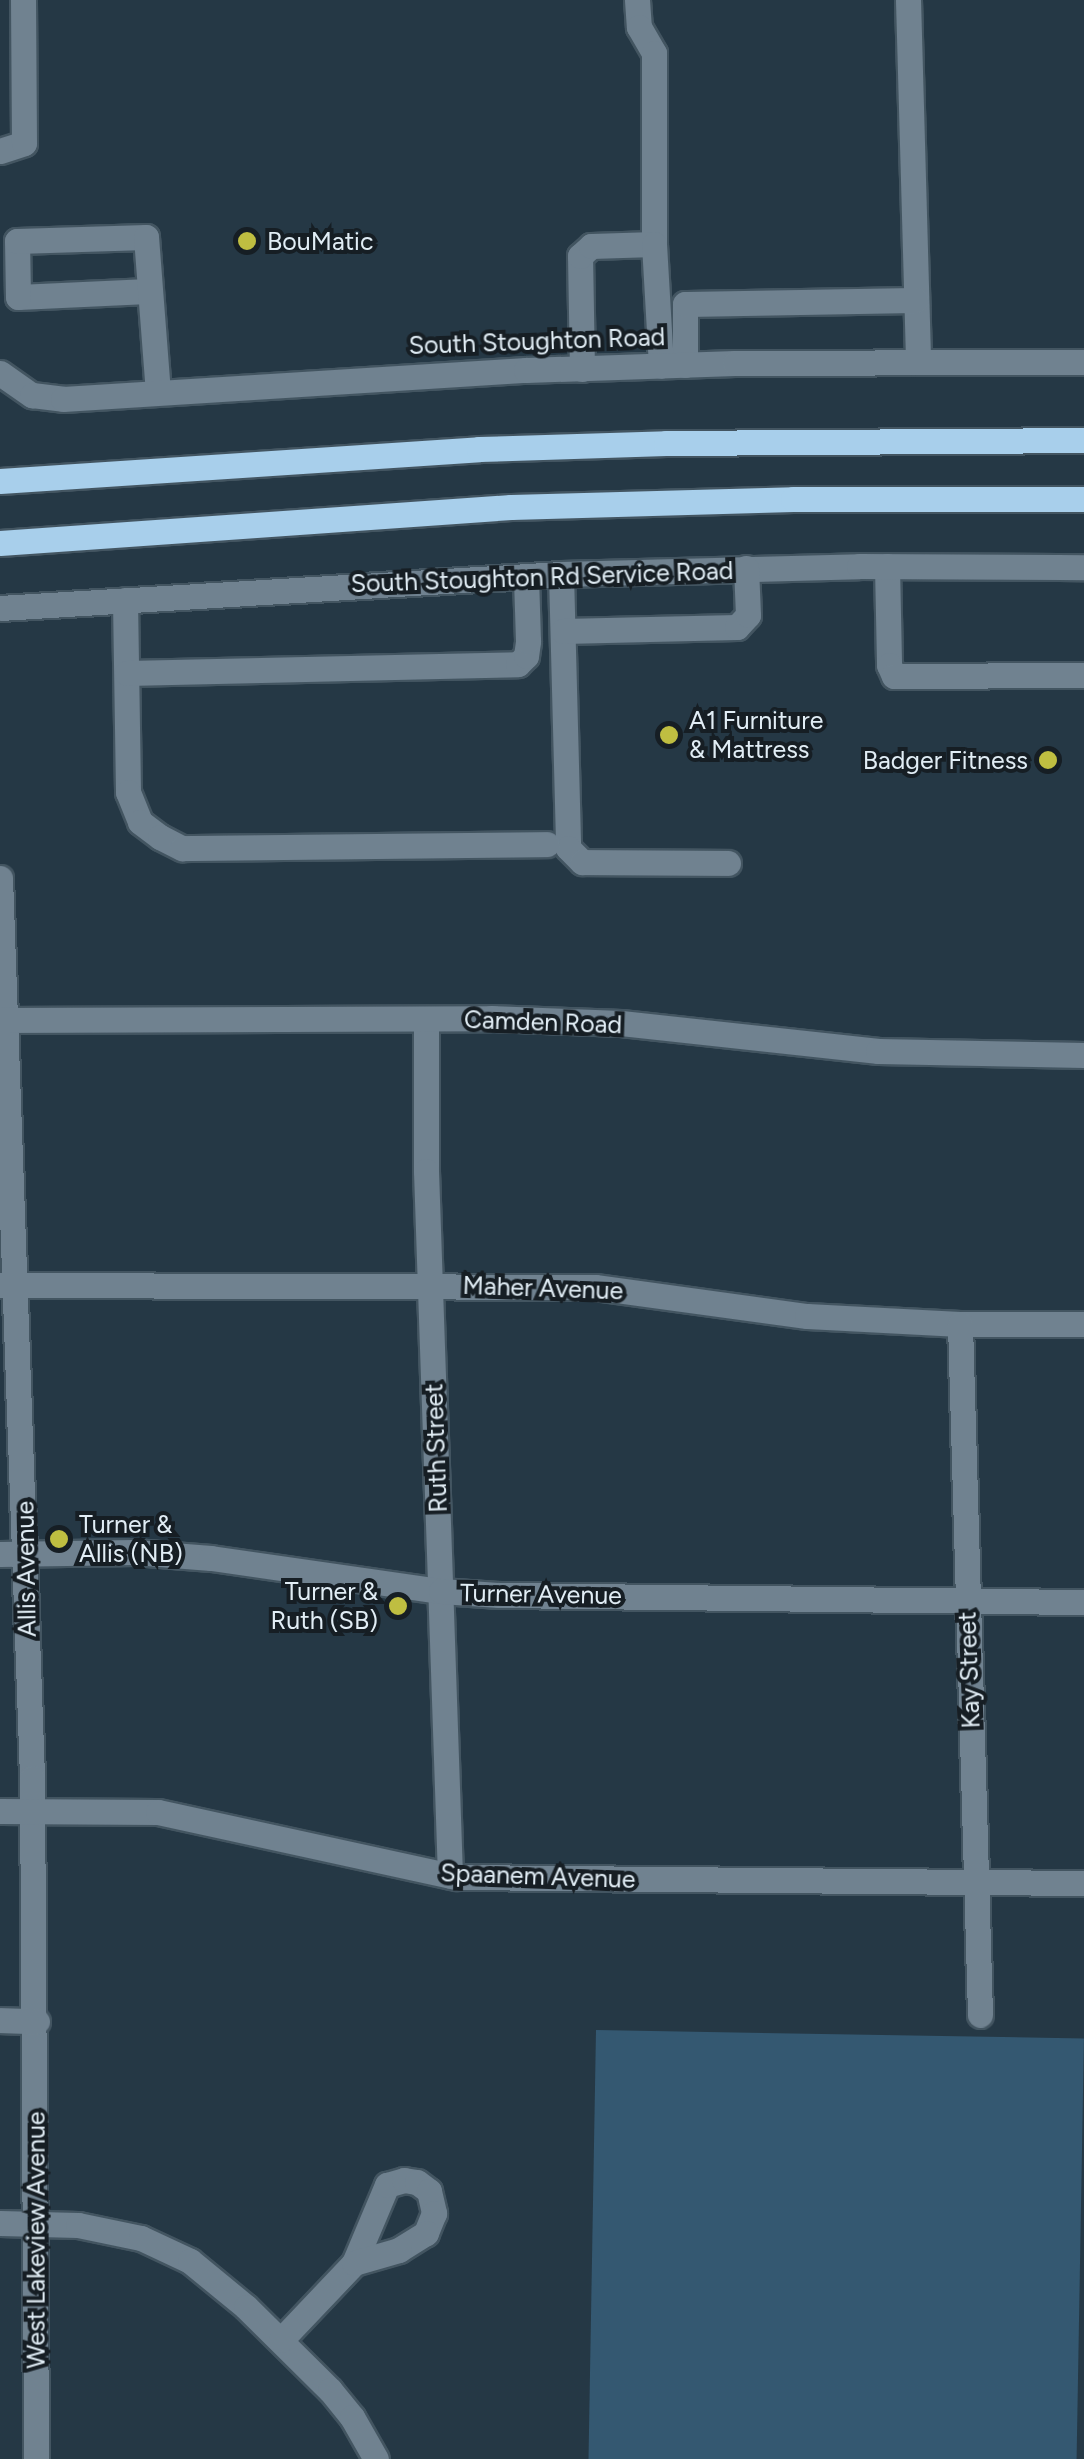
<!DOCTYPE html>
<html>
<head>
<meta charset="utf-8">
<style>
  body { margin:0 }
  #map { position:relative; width:1084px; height:2459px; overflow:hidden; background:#253845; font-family:Figtree,sans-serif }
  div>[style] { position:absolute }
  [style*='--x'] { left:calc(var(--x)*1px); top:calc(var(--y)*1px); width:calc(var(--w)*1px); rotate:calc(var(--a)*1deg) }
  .green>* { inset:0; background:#345871; transform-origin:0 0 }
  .roads { filter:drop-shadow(2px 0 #435561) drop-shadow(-2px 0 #435561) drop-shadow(0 2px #435561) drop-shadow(0 -2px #435561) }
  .minor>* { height:25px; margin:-12.5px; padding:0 12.5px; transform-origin:12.5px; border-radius:12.5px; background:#708290 }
  .major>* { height:25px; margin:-12.5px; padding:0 12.5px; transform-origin:12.5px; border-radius:12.5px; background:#a8cfeb }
  .dots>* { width:28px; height:28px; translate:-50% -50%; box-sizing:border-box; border:5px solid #161e24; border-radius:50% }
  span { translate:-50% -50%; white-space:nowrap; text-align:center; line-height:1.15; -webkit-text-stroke:8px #161e24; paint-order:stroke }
  .poi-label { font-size:25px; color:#e1edf5 }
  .left { translate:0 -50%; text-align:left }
  .right { translate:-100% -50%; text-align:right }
  .street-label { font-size:25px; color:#e1edf5 }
</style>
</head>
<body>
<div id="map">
  <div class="green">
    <div style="left:596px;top:2030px;width:488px;height:429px;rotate:1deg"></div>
  </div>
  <div class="roads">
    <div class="minor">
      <div style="--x:637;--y:0;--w:27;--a:86"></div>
      <div style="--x:639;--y:27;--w:30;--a:60"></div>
      <div style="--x:654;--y:53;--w:191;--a:90"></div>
      <div style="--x:908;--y:0;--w:362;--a:88.4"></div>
      <div style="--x:0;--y:151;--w:25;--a:-18"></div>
      <div style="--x:24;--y:143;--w:143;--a:-90.4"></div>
      <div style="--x:148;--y:291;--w:130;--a:177.4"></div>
      <div style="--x:18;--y:297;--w:56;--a:-91"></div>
      <div style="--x:17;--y:241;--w:129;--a:-1.8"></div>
      <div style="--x:146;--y:237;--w:155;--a:85.6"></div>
      <div style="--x:685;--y:365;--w:61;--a:-90"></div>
      <div style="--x:685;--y:304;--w:231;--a:-1"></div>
      <div style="--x:582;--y:369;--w:113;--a:-91"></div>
      <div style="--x:580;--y:256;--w:15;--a:-42"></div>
      <div style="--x:591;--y:246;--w:63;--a:-1.8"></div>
      <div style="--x:654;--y:244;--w:122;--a:86.7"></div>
      <div style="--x:0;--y:373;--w:39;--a:35"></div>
      <div style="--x:32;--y:395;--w:31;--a:7"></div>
      <div style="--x:63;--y:399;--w:464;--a:-3.6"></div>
      <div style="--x:526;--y:370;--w:209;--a:-1.9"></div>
      <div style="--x:735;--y:363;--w:349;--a:-0.2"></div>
      <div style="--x:887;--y:566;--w:99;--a:88.8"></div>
      <div style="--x:889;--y:665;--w:12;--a:66"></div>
      <div style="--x:894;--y:676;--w:190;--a:-0.3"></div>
      <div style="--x:561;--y:574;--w:274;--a:88.5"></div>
      <div style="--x:568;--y:848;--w:20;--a:45"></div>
      <div style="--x:582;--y:862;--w:146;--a:0.4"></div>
      <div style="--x:125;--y:600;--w:192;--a:89.1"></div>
      <div style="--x:128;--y:792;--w:32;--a:68"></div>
      <div style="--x:140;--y:822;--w:25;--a:37"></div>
      <div style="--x:160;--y:837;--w:25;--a:27"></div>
      <div style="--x:182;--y:848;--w:365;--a:-0.6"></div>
      <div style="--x:0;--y:608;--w:562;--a:-3.47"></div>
      <div style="--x:561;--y:574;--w:298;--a:-1.5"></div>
      <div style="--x:859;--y:566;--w:225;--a:0.3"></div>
      <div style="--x:563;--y:631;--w:174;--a:-1.3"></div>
      <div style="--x:737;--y:627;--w:16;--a:-47"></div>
      <div style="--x:748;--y:615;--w:47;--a:-92.4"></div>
      <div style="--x:127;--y:673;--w:391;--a:-1.3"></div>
      <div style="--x:518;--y:664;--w:11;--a:-45"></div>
      <div style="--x:526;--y:656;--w:15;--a:-82"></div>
      <div style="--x:528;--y:641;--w:65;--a:-91.8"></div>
      <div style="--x:0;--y:878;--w:901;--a:87.96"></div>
      <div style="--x:32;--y:1778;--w:681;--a:89.66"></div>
      <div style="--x:426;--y:1019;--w:152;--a:90"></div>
      <div style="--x:426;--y:1171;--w:705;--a:88.05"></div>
      <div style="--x:0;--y:1020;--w:491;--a:-0.2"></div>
      <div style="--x:491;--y:1018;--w:130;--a:2.2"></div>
      <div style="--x:621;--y:1023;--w:259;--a:6.2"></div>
      <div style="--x:878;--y:1051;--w:206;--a:1.1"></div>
      <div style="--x:0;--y:1285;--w:595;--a:0.19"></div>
      <div style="--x:595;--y:1287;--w:214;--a:7.8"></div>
      <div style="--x:807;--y:1316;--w:153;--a:3"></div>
      <div style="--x:960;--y:1324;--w:124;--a:0"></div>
      <div style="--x:960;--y:1324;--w:691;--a:88.34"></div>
      <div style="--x:0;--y:1554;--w:134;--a:-0.9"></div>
      <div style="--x:134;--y:1552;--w:77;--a:4.5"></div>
      <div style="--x:211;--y:1558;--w:232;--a:8.2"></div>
      <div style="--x:441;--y:1591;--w:58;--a:3.9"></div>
      <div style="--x:499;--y:1595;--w:585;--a:0.69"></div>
      <div style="--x:0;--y:1811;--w:158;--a:0.4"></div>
      <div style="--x:158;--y:1812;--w:306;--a:12.3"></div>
      <div style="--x:457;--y:1877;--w:627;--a:0.55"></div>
      <div style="--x:0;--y:2020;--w:37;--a:2"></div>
      <div style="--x:0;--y:2223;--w:78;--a:1.5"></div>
      <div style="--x:78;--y:2225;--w:64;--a:11.7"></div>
      <div style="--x:141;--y:2238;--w:54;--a:25.1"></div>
      <div style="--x:190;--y:2261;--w:72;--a:39.4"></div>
      <div style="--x:246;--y:2307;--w:118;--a:44.7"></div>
      <div style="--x:330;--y:2390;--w:35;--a:51"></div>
      <div style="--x:352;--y:2417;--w:48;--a:60.3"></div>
      <div style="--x:281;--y:2340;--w:106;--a:-46.5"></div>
      <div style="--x:354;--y:2263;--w:85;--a:-67.1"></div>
      <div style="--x:387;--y:2185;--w:18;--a:-16"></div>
      <div style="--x:404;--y:2180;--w:13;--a:9"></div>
      <div style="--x:417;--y:2182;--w:15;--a:37"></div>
      <div style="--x:429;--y:2191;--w:23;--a:77"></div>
      <div style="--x:434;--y:2213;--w:22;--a:112"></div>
      <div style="--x:426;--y:2233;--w:32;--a:148"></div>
      <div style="--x:399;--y:2250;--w:47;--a:163.9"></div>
    </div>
    <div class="major">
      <div style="--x:0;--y:481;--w:480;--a:-3.8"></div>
      <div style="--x:479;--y:449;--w:187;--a:-1.8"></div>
      <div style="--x:666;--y:443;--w:418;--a:-0.4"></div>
      <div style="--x:0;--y:543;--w:512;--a:-4.03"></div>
      <div style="--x:511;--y:507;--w:282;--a:-1.6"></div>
      <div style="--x:793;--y:499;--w:291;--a:0"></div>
    </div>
  </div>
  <div class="dots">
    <div style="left:247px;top:241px;background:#bfbe41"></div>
    <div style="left:669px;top:735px;background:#bfbe41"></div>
    <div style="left:1048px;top:760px;background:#bfbe41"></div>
    <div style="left:59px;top:1539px;background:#bfbe41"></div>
    <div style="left:398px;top:1606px;background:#bfbe41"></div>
  </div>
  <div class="poi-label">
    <span class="left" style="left:267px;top:241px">BouMatic</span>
    <span class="left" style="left:689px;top:735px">A1 Furniture<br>&amp; Mattress</span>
    <span class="right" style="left:1028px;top:760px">Badger Fitness</span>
    <span class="left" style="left:79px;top:1539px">Turner &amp;<br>Allis (NB)</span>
    <span class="right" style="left:378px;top:1606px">Turner &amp;<br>Ruth (SB)</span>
  </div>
  <div class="street-label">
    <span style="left:537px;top:341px;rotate:-2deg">South Stoughton Road</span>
    <span style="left:542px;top:577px;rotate:-2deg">South Stoughton Rd Service Road</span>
    <span style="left:543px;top:1022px;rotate:2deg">Camden Road</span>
    <span style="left:543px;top:1288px;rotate:2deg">Maher Avenue</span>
    <span style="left:436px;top:1448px;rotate:-92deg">Ruth Street</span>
    <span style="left:26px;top:1569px;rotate:-91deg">Allis Avenue</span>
    <span style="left:541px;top:1594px;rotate:1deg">Turner Avenue</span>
    <span style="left:969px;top:1670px;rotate:-92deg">Kay Street</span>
    <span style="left:538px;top:1876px;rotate:2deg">Spaanem Avenue</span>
    <span style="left:36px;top:2240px;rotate:-90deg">West Lakeview Avenue</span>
  </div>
</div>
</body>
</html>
